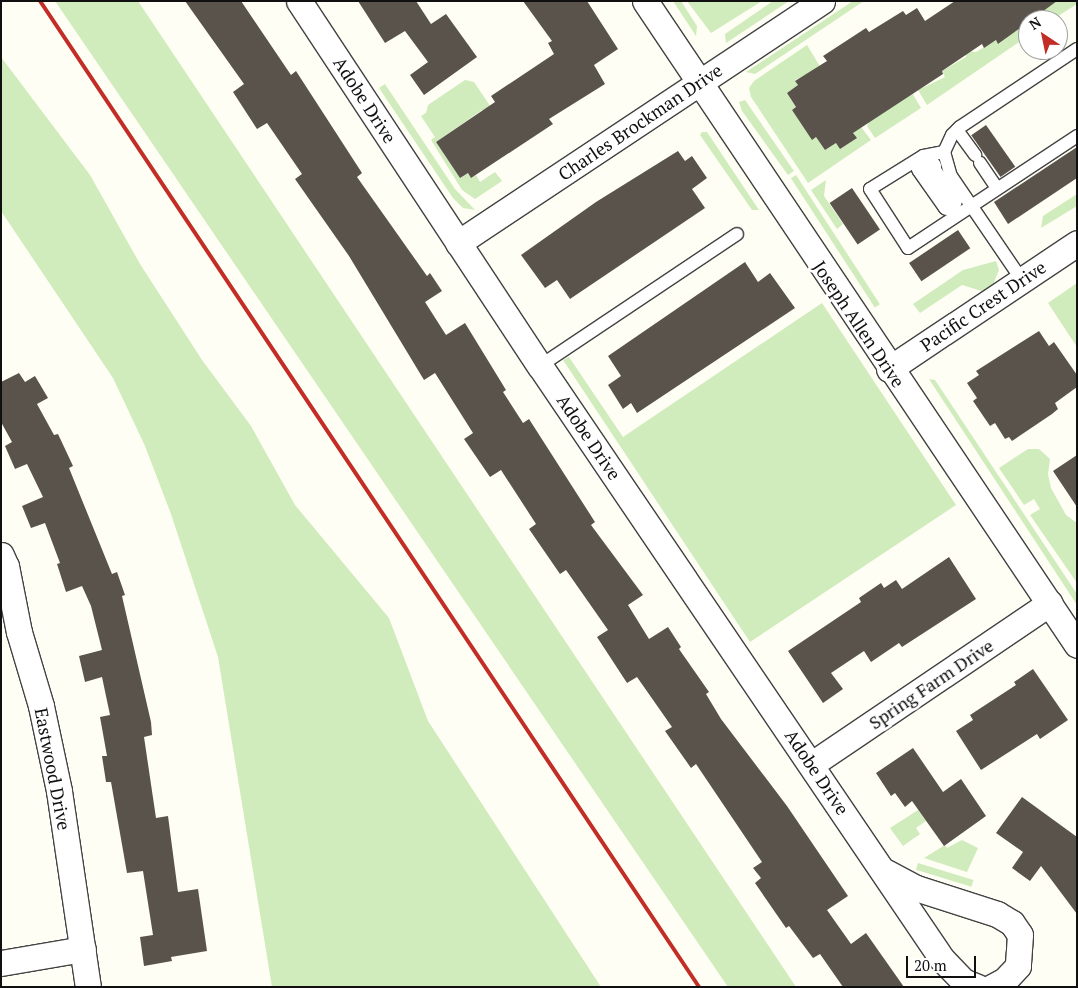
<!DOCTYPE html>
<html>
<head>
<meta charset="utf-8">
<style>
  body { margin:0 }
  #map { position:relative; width:1078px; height:988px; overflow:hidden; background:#fffef4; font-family:"PT Serif",serif }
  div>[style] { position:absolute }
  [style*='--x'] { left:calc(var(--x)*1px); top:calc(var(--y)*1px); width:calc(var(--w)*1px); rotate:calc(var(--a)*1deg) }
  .green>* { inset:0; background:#d0ebbc; transform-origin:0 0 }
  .building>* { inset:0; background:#59534c; transform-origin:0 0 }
  .roads { filter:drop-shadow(1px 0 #434343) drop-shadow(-1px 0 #434343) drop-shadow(0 1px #434343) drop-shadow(0 -1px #434343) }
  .service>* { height:12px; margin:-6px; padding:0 6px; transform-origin:6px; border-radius:6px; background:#fff }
  .pedestrian>* { height:19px; margin:-9.5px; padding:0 9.5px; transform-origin:9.5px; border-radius:9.5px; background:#fff }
  .minor>* { height:25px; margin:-12.5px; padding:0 12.5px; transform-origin:12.5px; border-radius:12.5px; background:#fff }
  .rail>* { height:4px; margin:-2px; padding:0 2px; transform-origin:2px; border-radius:2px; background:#c22d26 }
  span { translate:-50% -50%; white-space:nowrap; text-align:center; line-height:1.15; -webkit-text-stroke:5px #fff; paint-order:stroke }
  .street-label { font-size:18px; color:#101010 }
  .frame { position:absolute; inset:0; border:2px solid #101010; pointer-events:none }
  .north { position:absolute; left:1018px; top:10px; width:50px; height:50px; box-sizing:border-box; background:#fff; border:1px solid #9f9f9f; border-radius:50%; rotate:326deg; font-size:14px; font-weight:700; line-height:20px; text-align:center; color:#101010 }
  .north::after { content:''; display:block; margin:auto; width:18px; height:22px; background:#c22d26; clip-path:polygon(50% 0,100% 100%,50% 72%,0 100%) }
  .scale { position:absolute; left:906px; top:956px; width:70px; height:22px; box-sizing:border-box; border:2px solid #101010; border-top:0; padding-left:6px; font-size:15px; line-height:18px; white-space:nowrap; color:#101010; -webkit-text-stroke:4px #fff; paint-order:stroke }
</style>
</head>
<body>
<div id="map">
  <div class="green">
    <div style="clip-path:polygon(55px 1px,138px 1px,796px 987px,728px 987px)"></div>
    <div style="clip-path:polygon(673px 1px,681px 1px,697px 26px,696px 36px)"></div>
    <div style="clip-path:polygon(687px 1px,762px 1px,711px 33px)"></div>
    <div style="clip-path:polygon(773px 1px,789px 1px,726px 43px,725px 34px)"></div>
    <div style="clip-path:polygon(853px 1px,864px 1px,755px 74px,746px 72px)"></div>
    <div style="clip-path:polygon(1055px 1px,1077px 1px,1077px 4px,1052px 20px,1028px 20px)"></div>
    <div style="clip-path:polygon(1023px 24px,1028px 36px,927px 105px,918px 90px,945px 77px,942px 71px,966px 57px,966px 51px,976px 52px,996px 40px,999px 44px)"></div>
    <div style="clip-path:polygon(807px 45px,821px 68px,795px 80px,798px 85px,787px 93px,796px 107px,792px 110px,812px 139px,816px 137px,825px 150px,836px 143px,856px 138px,853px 132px,861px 127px,871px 140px,808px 183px,751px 97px,749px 88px,754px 81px)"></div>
    <div style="clip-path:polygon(1px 57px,90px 175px,140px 264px,202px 360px,251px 426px,295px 505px,389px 618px,428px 721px,601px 987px,272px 987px,218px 657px,171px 514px,145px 446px,113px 378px,1px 211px)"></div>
    <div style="clip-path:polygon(465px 80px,474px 82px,501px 122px,482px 110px,436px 142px,460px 178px,468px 173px,471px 178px,476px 175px,480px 182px,495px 172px,502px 181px,475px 199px,462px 190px,431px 140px,435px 137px,421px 116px,426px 113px,428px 105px)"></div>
    <div style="clip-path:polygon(385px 84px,455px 189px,475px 210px,463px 208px,453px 198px,379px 88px)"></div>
    <div style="clip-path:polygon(911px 91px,921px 108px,875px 138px,867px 126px,869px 122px)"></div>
    <div style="clip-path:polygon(745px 100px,794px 171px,788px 175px,742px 111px,739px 102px)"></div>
    <div style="clip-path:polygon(702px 132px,707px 132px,759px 210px,752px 210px,700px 135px)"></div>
    <div style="left:796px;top:175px;width:154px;height:6px;rotate:57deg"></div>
    <div style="clip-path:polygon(826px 180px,824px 196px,843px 224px,837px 229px,811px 190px)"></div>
    <div style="clip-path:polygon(1077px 194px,1077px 206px,1041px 228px,1043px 216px)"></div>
    <div style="clip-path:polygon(996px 261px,999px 270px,992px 287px,985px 292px,962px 285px,920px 313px,913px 304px,963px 270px)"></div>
    <div style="clip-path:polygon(1077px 283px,1077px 347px,1048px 303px)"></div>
    <div style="clip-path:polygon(822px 303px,956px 505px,750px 642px,563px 360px,569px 357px,623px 437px)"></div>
    <div style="clip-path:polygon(929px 379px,935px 380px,1077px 594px,1077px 605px)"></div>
    <div style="clip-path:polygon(1028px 449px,1039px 449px,1050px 459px,1048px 474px,1051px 488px,1066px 515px,1077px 523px,1077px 583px,1030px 515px,1040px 509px,1034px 499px,1024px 505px,999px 468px)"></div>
    <div style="clip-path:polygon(918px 810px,926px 821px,916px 828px,920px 834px,903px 846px,890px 828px)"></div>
    <div style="clip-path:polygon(962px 840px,978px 848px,967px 872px,924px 858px,945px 845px,947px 848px)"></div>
    <div style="left:918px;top:863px;width:58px;height:7px;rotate:17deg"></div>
  </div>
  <div class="building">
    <div style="clip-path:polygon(185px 1px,241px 1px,291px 75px,296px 71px,362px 173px,357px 177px,427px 276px,430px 273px,442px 291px,425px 302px,446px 335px,465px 323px,506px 390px,503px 392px,523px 423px,529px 419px,595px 522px,591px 525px,643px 595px,628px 605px,649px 639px,668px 627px,681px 647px,679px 649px,709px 692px,706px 694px,721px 719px,787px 806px,848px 896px,827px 910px,851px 944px,866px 933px,904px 987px,843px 987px,820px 954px,813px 958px,789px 926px,786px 928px,755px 883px,761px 878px,753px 868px,762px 862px,696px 764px,691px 768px,665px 731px,672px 727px,637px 677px,627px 683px,597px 637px,608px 630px,566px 570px,560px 574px,529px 529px,536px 524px,501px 470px,490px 477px,464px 439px,473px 433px,435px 373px,424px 380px,349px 256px,295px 179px,302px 174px,267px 123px,257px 129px,233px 92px,244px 84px)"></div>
    <div style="clip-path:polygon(358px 1px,416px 1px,431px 24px,446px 14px,477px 57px,424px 95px,410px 75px,428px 62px,405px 31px,385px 43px)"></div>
    <div style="clip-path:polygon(523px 1px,587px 1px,618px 49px,594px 65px,605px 84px,549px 119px,553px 124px,471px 178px,468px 173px,460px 178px,436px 142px,495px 102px,491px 96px,554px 54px,548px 43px,552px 41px)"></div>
    <div style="clip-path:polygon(955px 1px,1057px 1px,998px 44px,996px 40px,984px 48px,982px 44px,942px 71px,943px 74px,853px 133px,857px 138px,840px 149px,836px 143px,825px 150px,816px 137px,812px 140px,792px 110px,796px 107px,787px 93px,798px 85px,795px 81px,827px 61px,823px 56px,866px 28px,869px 32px,903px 11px,906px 15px,917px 8px,925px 21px)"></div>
    <div style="left:986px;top:125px;width:51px;height:18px;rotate:55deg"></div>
    <div style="clip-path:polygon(1077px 147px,1077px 178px,1008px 224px,994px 202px)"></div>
    <div style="clip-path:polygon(678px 151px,685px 161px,692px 156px,707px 178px,692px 189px,705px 208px,570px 299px,557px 280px,545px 288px,521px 255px,596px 202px)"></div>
    <div style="left:852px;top:188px;width:50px;height:27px;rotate:56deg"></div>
    <div style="left:958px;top:230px;width:22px;height:59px;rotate:56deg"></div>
    <div style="clip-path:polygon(745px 262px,758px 282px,770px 273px,795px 308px,637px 413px,631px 403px,623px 409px,608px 385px,621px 376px,608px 356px)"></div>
    <div style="clip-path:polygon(1039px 331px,1049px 346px,1054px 342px,1077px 375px,1077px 387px,1055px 403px,1058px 409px,1052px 414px,1012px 441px,1009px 437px,1005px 439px,995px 423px,990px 426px,973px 401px,977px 398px,967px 383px,979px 375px,976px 371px)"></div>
    <div style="clip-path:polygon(19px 373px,25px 382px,35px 376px,48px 398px,37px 404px,54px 435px,58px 434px,73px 466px,69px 468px,112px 574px,117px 572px,125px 595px,122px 596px,151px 722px,152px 735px,144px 737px,156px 818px,168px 816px,178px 892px,198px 889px,207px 951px,171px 957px,172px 961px,144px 966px,140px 937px,153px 935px,143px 871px,127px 873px,111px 782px,106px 782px,102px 756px,107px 756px,100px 717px,110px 715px,102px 677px,85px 682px,79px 656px,102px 650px,91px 606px,82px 586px,66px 592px,57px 564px,60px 563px,45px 523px,31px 528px,22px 506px,43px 497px,27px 464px,15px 469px,5px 446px,12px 442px,1px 422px,1px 382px)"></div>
    <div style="clip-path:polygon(1077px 455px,1077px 507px,1053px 471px)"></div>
    <div style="clip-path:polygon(949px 557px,976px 599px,902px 647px,899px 643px,871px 662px,864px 651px,831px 673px,843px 689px,823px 703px,788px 651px,861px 602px,859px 598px,881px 583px,884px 588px,896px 580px,902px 589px)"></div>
    <div style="clip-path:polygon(1033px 669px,1068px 720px,1040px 739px,1037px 734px,981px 770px,956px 731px,973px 720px,970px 715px,1016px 685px,1014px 682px)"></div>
    <div style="clip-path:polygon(913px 748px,943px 792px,961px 779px,986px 816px,944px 846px,912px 801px,905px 807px,895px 793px,891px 796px,876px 773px)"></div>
    <div style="clip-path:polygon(1022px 797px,1077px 837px,1077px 914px,1041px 866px,1030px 881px,1012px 868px,1023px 852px,996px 833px)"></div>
  </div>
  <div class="roads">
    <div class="service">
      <div style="--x:1077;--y:49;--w:141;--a:146.3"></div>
      <div style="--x:960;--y:127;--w:11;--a:135"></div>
      <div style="--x:952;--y:135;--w:19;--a:115"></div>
      <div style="--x:944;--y:152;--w:21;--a:169"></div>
      <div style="--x:923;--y:156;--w:62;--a:148.1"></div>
      <div style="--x:870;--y:189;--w:70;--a:57.2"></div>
      <div style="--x:908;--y:248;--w:203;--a:-33.5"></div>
      <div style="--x:957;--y:130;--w:31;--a:54"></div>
      <div style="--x:944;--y:152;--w:25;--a:74"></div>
      <div style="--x:951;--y:176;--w:126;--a:55.7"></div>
      <div style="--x:980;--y:163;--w:30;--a:56"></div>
      <div style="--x:540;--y:366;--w:237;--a:-33.8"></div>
    </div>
    <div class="pedestrian">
      <div style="--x:925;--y:165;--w:6;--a:9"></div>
      <div style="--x:931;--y:166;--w:3;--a:108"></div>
      <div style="--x:930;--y:169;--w:38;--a:55"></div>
      <div style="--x:952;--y:200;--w:5;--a:112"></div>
      <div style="--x:950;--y:205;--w:3;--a:180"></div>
      <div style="--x:947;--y:205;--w:45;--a:-125.1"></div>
      <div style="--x:921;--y:168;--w:5;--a:-37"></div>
    </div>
    <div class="minor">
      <div style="--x:299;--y:1;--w:437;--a:56.6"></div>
      <div style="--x:540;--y:366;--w:716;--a:55.87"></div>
      <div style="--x:942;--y:959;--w:30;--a:46"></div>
      <div style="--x:963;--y:981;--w:16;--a:22"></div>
      <div style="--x:645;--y:1;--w:775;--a:56.15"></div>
      <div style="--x:458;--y:243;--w:437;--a:-33.6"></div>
      <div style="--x:889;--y:369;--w:226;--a:-33.8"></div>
      <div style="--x:1;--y:555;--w:12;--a:66"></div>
      <div style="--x:6;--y:566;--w:67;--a:78.9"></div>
      <div style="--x:19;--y:632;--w:77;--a:73.4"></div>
      <div style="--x:41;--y:706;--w:87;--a:78"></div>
      <div style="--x:59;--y:791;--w:198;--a:81.6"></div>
      <div style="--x:812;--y:764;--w:287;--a:-34.1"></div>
      <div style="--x:886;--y:872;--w:34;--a:28"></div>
      <div style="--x:916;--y:888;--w:85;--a:17.8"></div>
      <div style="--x:997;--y:914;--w:17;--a:31"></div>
      <div style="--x:1012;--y:923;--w:14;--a:56"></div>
      <div style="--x:1020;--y:935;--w:31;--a:94"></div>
      <div style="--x:1018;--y:966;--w:19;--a:133"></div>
      <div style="--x:1005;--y:980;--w:15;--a:152"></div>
      <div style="--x:1;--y:963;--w:83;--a:-9.7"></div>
    </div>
  </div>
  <div class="rail">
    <div style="--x:40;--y:1;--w:1186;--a:56.24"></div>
  </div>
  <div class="street-label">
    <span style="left:365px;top:100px;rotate:57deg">Adobe Drive</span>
    <span style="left:640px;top:122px;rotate:-34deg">Charles Brockman Drive</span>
    <span style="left:983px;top:306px;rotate:-34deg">Pacific Crest Drive</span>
    <span style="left:859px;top:324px;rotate:56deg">Joseph Allen Drive</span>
    <span style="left:589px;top:437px;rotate:56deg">Adobe Drive</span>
    <span style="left:931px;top:684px;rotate:-34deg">Spring Farm Drive</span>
    <span style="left:53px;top:769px;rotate:79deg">Eastwood Drive</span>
    <span style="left:817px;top:772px;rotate:56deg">Adobe Drive</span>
  </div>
  <div class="frame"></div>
  <div class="north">N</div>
  <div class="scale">20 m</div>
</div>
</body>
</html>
